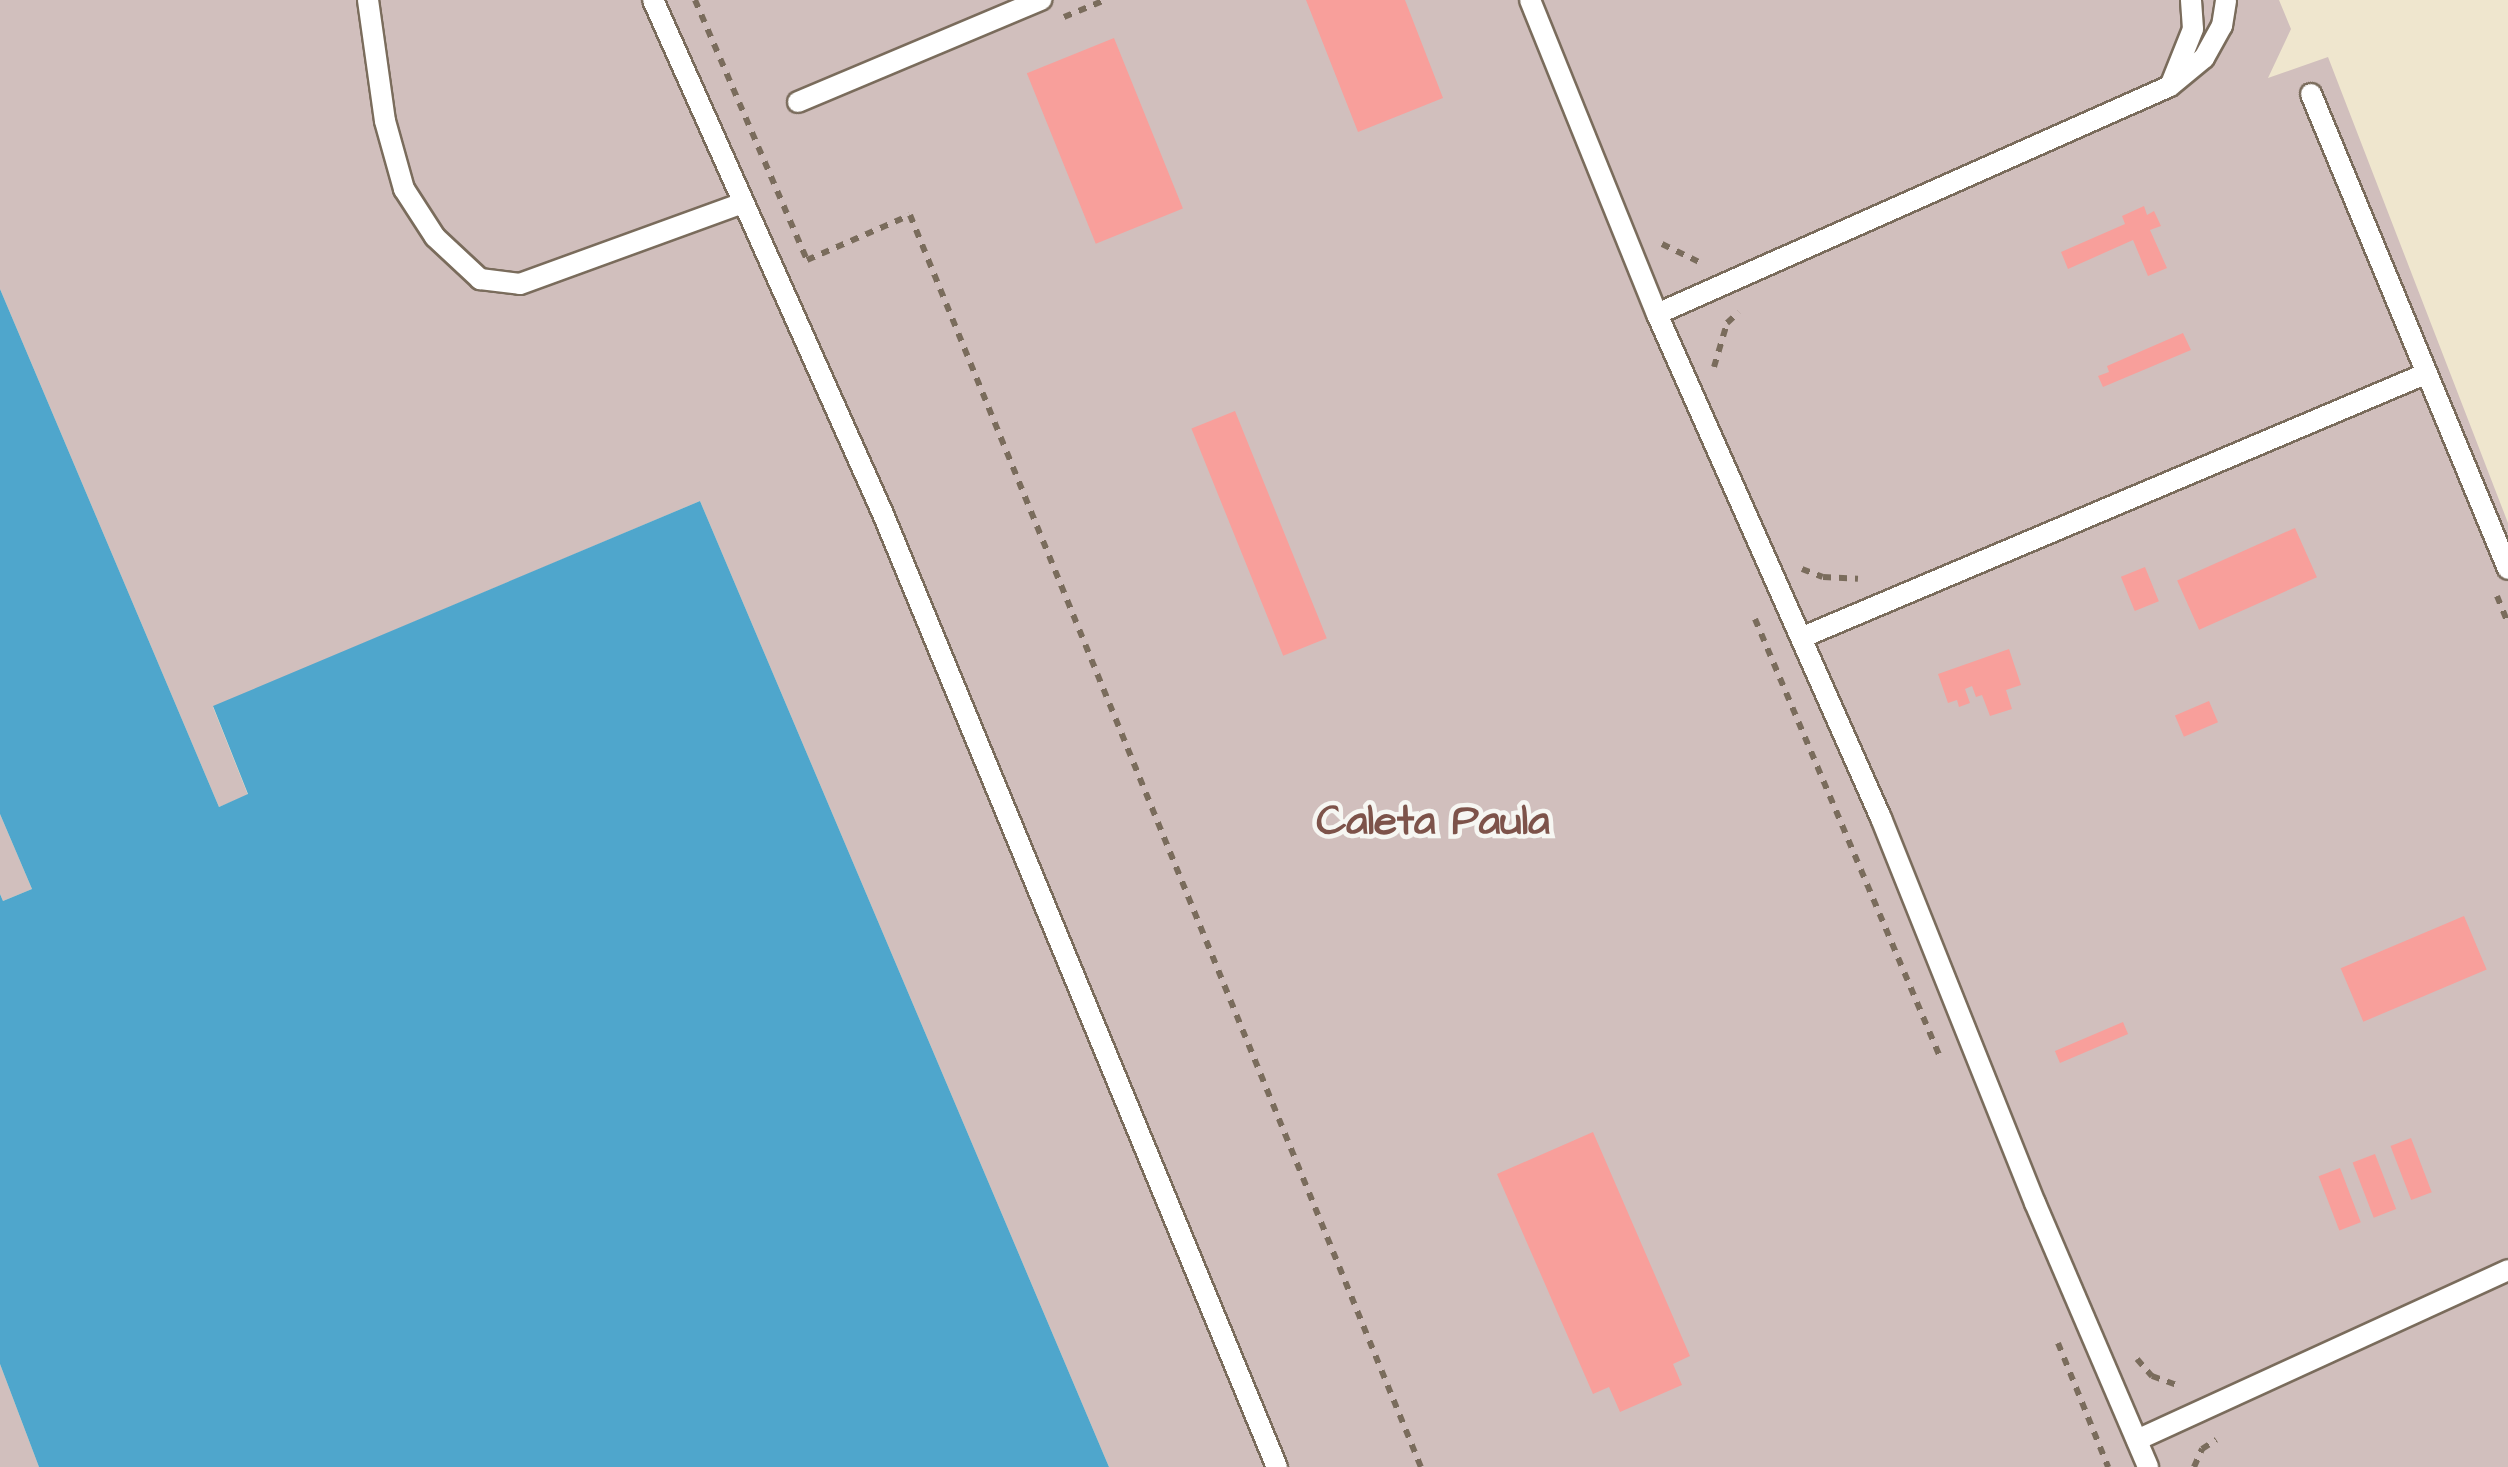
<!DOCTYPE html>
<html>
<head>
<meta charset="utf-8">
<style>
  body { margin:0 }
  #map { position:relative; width:2508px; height:1467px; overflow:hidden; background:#efe6ce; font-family:"Architects Daughter",sans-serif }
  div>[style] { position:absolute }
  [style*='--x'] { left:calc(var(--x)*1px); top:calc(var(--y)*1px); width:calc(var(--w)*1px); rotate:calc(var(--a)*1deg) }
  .industrial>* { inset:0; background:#d1bfbd }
  .water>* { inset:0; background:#4fa6cc }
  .building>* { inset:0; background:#f89f9b; transform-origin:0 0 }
  .path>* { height:6px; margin-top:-3px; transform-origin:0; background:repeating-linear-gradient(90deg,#7a6c5c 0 8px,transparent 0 16px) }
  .roads { filter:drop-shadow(2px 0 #7a6c5c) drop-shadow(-2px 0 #7a6c5c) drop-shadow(0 2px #7a6c5c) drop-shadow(0 -2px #7a6c5c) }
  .lane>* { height:20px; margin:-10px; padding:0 10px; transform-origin:10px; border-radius:10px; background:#fff }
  span { translate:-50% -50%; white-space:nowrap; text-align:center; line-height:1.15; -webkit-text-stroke:9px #f6f6f2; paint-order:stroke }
  .district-label { font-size:42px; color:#7d534a; font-weight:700 }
</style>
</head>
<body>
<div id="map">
  <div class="industrial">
    <div style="clip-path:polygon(0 0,2279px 0,2291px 29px,2268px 78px,2328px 57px,2508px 523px,2508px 1467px,1109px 1467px,700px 501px,213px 707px,248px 795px,219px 807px,0 289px)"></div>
    <div style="clip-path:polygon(0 814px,32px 889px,3px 901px,0 894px)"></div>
    <div style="clip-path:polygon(0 1364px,39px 1467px,0 1467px)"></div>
  </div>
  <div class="water">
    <div style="clip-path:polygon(0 289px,219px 807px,248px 794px,213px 706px,700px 501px,1109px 1467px,39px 1467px,0 1364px,0 894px,3px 901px,32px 889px,0 814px)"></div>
  </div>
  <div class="building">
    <div style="clip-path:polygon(1306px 0,1405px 0,1443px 98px,1358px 132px)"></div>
    <div style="left:1114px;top:38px;width:184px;height:94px;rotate:68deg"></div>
    <div style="clip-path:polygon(2144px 206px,2147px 215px,2154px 211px,2161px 226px,2150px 230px,2167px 268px,2148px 276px,2133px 240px,2068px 269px,2061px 252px,2125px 224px,2122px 216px)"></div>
    <div style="clip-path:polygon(2183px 333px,2191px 350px,2103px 387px,2098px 376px,2109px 372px,2107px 366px)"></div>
    <div style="left:1235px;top:411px;width:245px;height:47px;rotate:68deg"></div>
    <div style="left:2295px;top:528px;width:54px;height:129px;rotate:66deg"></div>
    <div style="left:2145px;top:567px;width:37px;height:26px;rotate:68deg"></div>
    <div style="clip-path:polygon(2009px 649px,2021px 685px,2006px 690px,2012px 709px,1990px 716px,1982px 695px,1976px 697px,1972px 686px,1965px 689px,1970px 703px,1959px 707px,1957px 700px,1948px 703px,1938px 674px)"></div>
    <div style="left:2209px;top:701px;width:23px;height:37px;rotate:67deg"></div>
    <div style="left:2464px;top:916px;width:58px;height:134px;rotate:67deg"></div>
    <div style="left:2123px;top:1022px;width:13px;height:74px;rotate:67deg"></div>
    <div style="clip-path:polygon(1593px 1132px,1690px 1356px,1673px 1364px,1682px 1385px,1620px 1412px,1609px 1387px,1593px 1394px,1497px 1174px)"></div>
    <div style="left:2411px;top:1138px;width:58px;height:22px;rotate:69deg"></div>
    <div style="left:2375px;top:1154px;width:59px;height:24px;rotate:69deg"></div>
    <div style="left:2340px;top:1168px;width:58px;height:23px;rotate:69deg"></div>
  </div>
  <div class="path">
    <div style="--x:695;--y:0;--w:283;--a:66.7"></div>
    <div style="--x:807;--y:260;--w:112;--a:-23.6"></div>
    <div style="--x:910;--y:215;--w:1352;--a:67.8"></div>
    <div style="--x:1064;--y:17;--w:44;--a:-22.5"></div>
    <div style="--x:1662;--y:244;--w:41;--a:25.9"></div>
    <div style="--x:1714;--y:367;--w:46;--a:-73.5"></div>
    <div style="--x:1727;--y:323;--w:16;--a:-43"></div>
    <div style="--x:1802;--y:569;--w:22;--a:21"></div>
    <div style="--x:1823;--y:577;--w:35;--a:3"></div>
    <div style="--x:2497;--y:596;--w:29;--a:68"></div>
    <div style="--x:1755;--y:619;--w:478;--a:67.1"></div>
    <div style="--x:2058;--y:1343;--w:134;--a:68"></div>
    <div style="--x:2137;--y:1359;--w:23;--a:49"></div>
    <div style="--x:2152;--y:1376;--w:30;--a:20"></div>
    <div style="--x:2194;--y:1467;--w:20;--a:-66"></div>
    <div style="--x:2202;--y:1449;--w:17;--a:-33"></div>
  </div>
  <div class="roads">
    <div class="lane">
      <div style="--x:368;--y:0;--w:122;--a:82"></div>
      <div style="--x:385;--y:121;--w:71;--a:74.4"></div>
      <div style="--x:404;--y:189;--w:57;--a:57.1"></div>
      <div style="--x:435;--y:237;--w:62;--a:43"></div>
      <div style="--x:480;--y:279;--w:40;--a:7.1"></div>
      <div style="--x:520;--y:284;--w:236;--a:-20"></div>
      <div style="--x:653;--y:0;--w:563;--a:65.89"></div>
      <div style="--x:883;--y:514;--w:1031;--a:67.54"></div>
      <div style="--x:1530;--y:0;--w:339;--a:68"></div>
      <div style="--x:1657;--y:314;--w:552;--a:66.04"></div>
      <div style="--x:1881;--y:818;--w:415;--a:68.2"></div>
      <div style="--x:2035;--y:1203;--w:287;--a:66.8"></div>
      <div style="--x:2171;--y:84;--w:59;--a:-68.2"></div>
      <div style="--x:2193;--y:29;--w:29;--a:-94"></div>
      <div style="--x:2311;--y:94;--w:514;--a:67.47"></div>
      <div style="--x:798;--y:102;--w:264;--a:-22.8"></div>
      <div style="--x:1657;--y:314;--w:561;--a:-23.96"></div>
      <div style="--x:2170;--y:86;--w:44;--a:-39.5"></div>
      <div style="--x:2204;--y:58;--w:37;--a:-61"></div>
      <div style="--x:2222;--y:26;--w:26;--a:-81"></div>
      <div style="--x:1803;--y:637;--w:675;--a:-22.92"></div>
      <div style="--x:2137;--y:1440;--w:408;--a:-24.6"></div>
    </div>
  </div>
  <div class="district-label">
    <span style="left:1433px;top:822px">Caleta Paula</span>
  </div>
</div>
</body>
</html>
